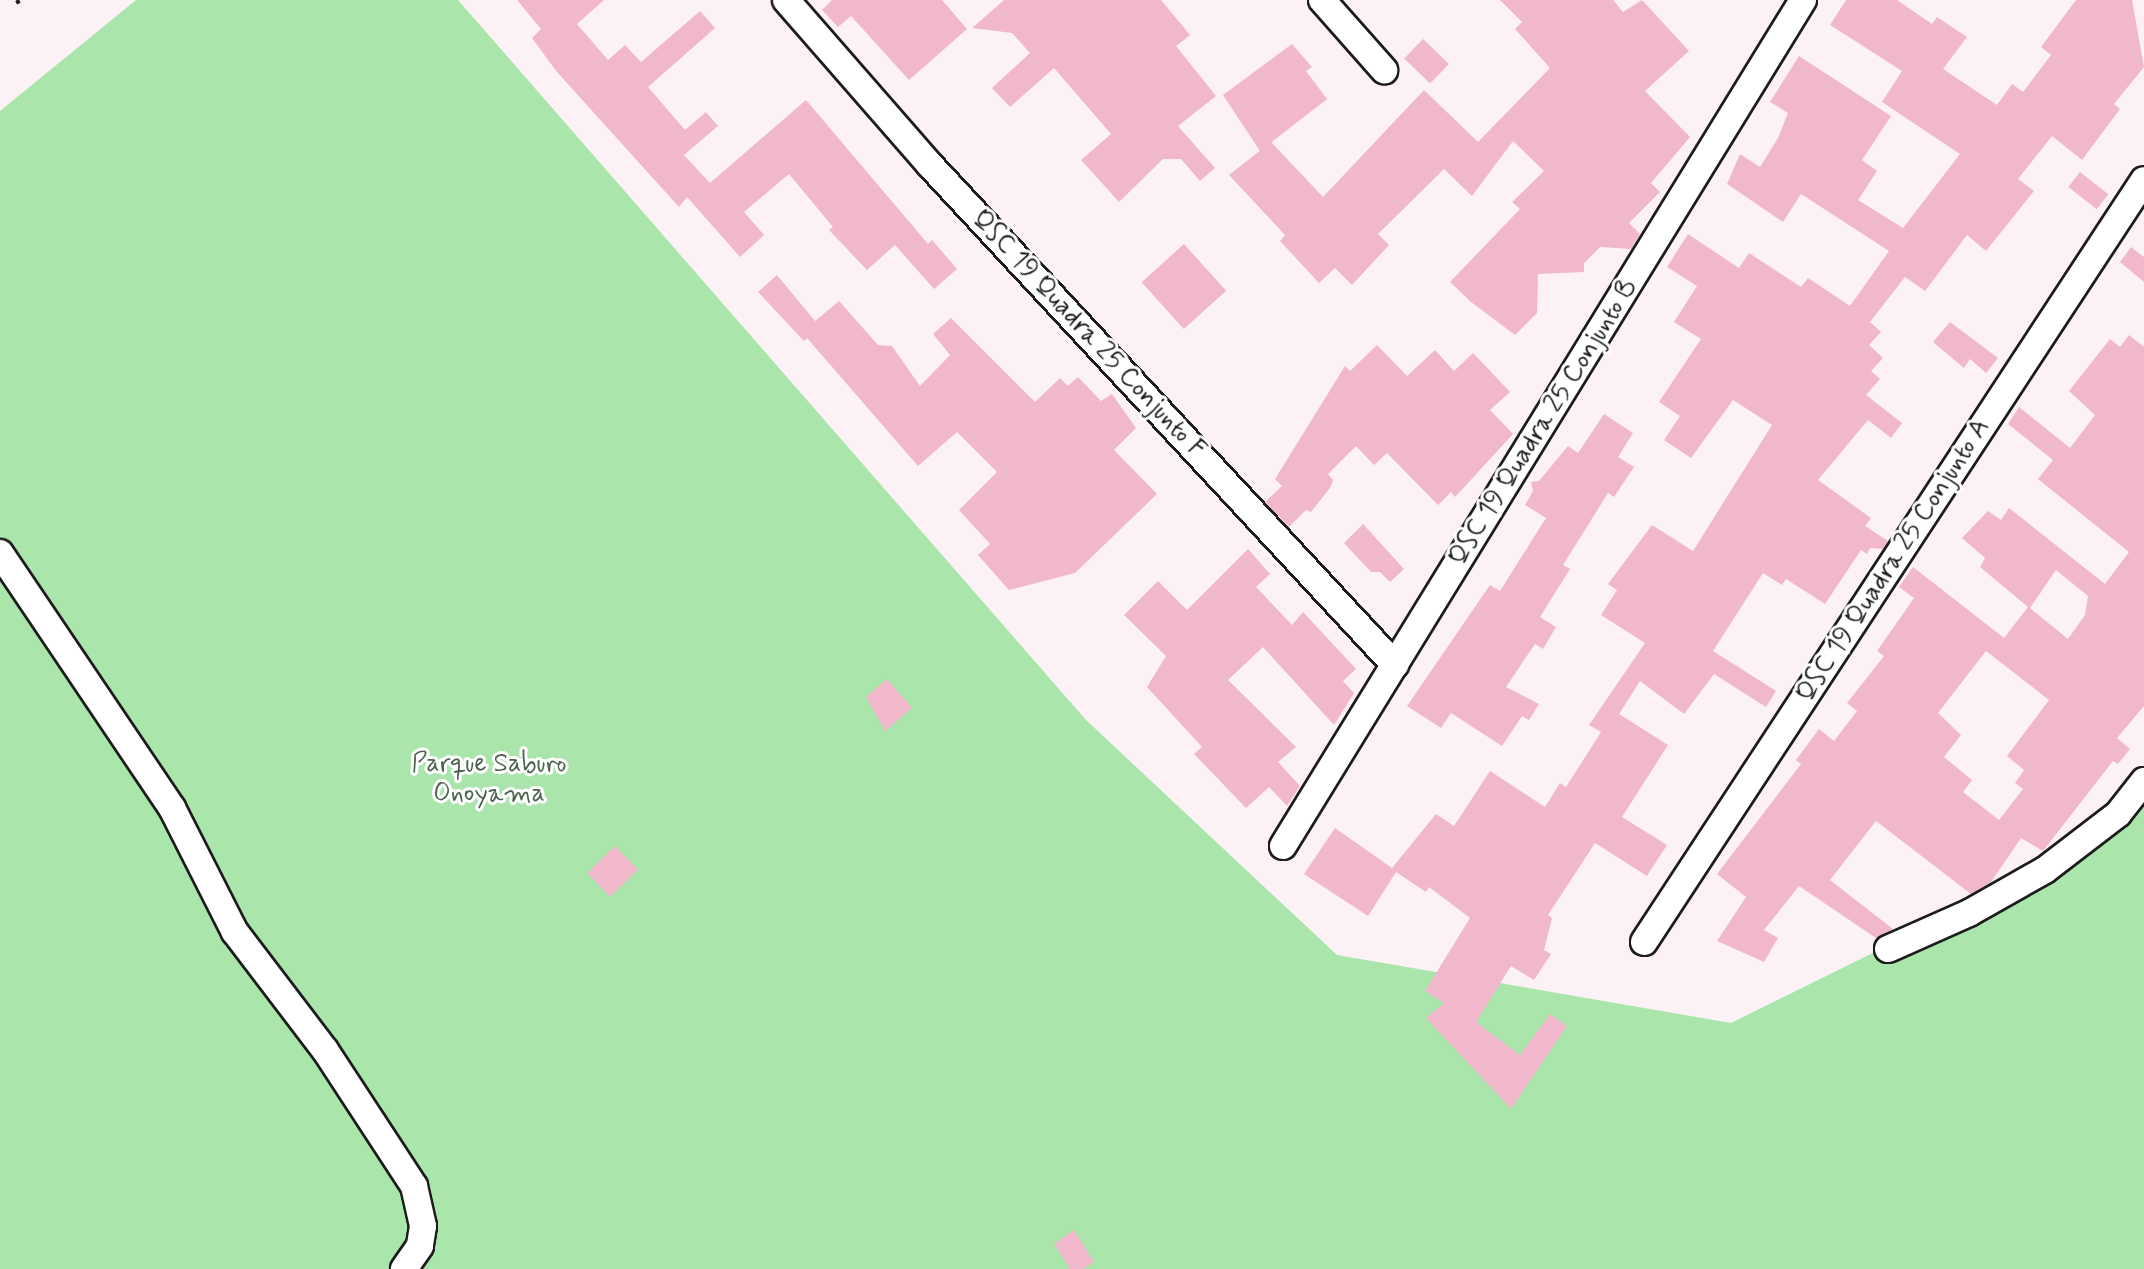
<!DOCTYPE html>
<html>
<head>
<meta charset="utf-8">
<style>
  body { margin:0 }
  #map { position:relative; width:2144px; height:1269px; overflow:hidden; background:#fcf1f5; font-family:Mynerve,sans-serif }
  div>[style] { position:absolute }
  [style*='--x'] { left:calc(var(--x)*1px); top:calc(var(--y)*1px); width:calc(var(--w)*1px); rotate:calc(var(--a)*1deg) }
  .green>* { inset:0; background:#aae6ac }
  .building>* { inset:0; background:#f1b8cb; transform-origin:0 0 }
  .path>* { height:4px; margin-top:-2px; transform-origin:0; background:repeating-linear-gradient(90deg,#1c1c1c 0 6px,transparent 0 12px) }
  .roads { filter:drop-shadow(2px 0 #1c1c1c) drop-shadow(-2px 0 #1c1c1c) drop-shadow(0 2px #1c1c1c) drop-shadow(0 -2px #1c1c1c) }
  .minor>* { height:26px; margin:-13px; padding:0 13px; transform-origin:13px; border-radius:13px; background:#fff }
  span { translate:-50% -50%; white-space:nowrap; text-align:center; line-height:1.15; -webkit-text-stroke:6px #fff; paint-order:stroke }
  .street-label { font-size:26px; color:#1c1c1c }
  .park-label { font-size:26px; color:#4e634e }
</style>
</head>
<body>
<div id="map">
  <div class="green">
    <div style="clip-path:polygon(136px 0,458px 0,1086px 720px,1337px 955px,1731px 1023px,2114px 834px,2144px 795px,2144px 1269px,0 1269px,0 111px)"></div>
  </div>
  <div class="building">
    <div style="clip-path:polygon(517px 0,604px 0,577px 24px,608px 60px,625px 45px,641px 62px,700px 11px,715px 28px,648px 87px,685px 130px,706px 112px,718px 126px,684px 155px,710px 183px,806px 100px,928px 244px,932px 240px,957px 269px,934px 289px,895px 245px,867px 270px,829px 230px,833px 227px,789px 174px,744px 212px,764px 235px,740px 257px,687px 197px,679px 207px,557px 72px,532px 38px,541px 29px)"></div>
    <div style="clip-path:polygon(832px 0,942px 0,967px 29px,909px 80px,851px 16px,838px 27px,822px 10px)"></div>
    <div style="clip-path:polygon(1004px 0,1161px 0,1190px 35px,1176px 46px,1216px 96px,1178px 126px,1215px 168px,1200px 181px,1181px 159px,1163px 159px,1119px 202px,1081px 160px,1111px 134px,1054px 68px,1010px 107px,992px 88px,1030px 53px,1012px 33px,972px 28px)"></div>
    <div style="clip-path:polygon(1500px 0,1613px 0,1623px 12px,1642px 0,1689px 51px,1645px 91px,1690px 137px,1651px 183px,1660px 192px,1629px 223px,1640px 234px,1631px 249px,1600px 247px,1584px 263px,1584px 272px,1538px 274px,1537px 313px,1515px 335px,1471px 302px,1450px 282px,1520px 209px,1512px 202px,1544px 171px,1513px 141px,1472px 196px,1444px 169px,1378px 234px,1389px 245px,1352px 285px,1335px 268px,1319px 283px,1280px 241px,1285px 235px,1229px 175px,1271px 142px,1323px 197px,1424px 90px,1478px 142px,1550px 68px,1515px 29px,1522px 22px)"></div>
    <div style="clip-path:polygon(1846px 0,1897px 0,1932px 24px,1937px 17px,1967px 37px,1943px 69px,1997px 105px,2012px 84px,2023px 92px,2051px 55px,2041px 47px,2076px 0,2132px 0,2144px 67px,2114px 104px,2120px 109px,2082px 160px,2052px 136px,2018px 179px,2034px 191px,1986px 251px,1967px 235px,1925px 291px,1905px 277px,1870px 322px,1881px 332px,1869px 345px,1883px 358px,1871px 371px,1880px 379px,1866px 395px,1902px 423px,1891px 438px,1868px 420px,1818px 480px,1871px 518px,1865px 526px,1888px 541px,1883px 549px,1870px 548px,1867px 554px,1861px 550px,1825px 604px,1786px 579px,1782px 585px,1763px 573px,1713px 651px,1776px 691px,1766px 707px,1714px 674px,1684px 714px,1640px 681px,1619px 714px,1668px 745px,1622px 817px,1667px 845px,1647px 876px,1595px 843px,1548px 915px,1552px 918px,1544px 950px,1551px 954px,1534px 980px,1511px 966px,1476px 1022px,1520px 1055px,1550px 1014px,1567px 1026px,1511px 1109px,1426px 1018px,1444px 1003px,1425px 991px,1470px 918px,1429px 887px,1426px 892px,1396px 872px,1368px 916px,1304px 874px,1335px 828px,1392px 868px,1436px 814px,1454px 826px,1490px 771px,1545px 807px,1560px 783px,1566px 787px,1601px 732px,1589px 725px,1645px 643px,1601px 615px,1617px 590px,1608px 584px,1652px 525px,1693px 551px,1772px 425px,1733px 400px,1691px 458px,1664px 440px,1680px 416px,1659px 402px,1701px 339px,1674px 322px,1697px 286px,1667px 267px,1688px 234px,1739px 268px,1749px 253px,1801px 287px,1808px 278px,1850px 306px,1889px 251px,1801px 194px,1783px 222px,1727px 184px,1740px 154px,1760px 167px,1778px 138px,1788px 113px,1770px 102px,1799px 56px,1891px 116px,1862px 160px,1877px 171px,1858px 200px,1903px 228px,1960px 154px,1882px 102px,1902px 71px,1830px 25px)"></div>
    <div style="left:1423px;top:39px;width:36px;height:27px;rotate:44deg"></div>
    <div style="clip-path:polygon(1292px 44px,1312px 67px,1306px 71px,1327px 99px,1260px 151px,1223px 95px)"></div>
    <div style="left:2080px;top:172px;width:36px;height:19px;rotate:38deg"></div>
    <div style="left:1184px;top:244px;width:63px;height:57px;rotate:48deg"></div>
    <div style="clip-path:polygon(2131px 247px,2144px 257px,2144px 282px,2120px 262px)"></div>
    <div style="clip-path:polygon(777px 275px,815px 321px,839px 301px,878px 345px,892px 346px,920px 386px,950px 355px,933px 334px,951px 318px,1035px 402px,1060px 378px,1068px 386px,1078px 377px,1101px 401px,1112px 394px,1136px 428px,1114px 450px,1157px 494px,1075px 573px,1009px 590px,978px 555px,990px 544px,959px 510px,997px 472px,957px 432px,918px 466px,807px 338px,804px 341px,758px 292px)"></div>
    <div style="clip-path:polygon(1950px 322px,1998px 358px,1986px 373px,1970px 359px,1964px 368px,1933px 342px)"></div>
    <div style="clip-path:polygon(evenodd,2129px 335px,2144px 347px,2144px 706px,2117px 738px,2130px 749px,2118px 764px,2113px 761px,2043px 851px,2021px 838px,1991px 882px,1971px 894px,1876px 821px,1830px 880px,1893px 929px,1876px 938px,1799px 886px,1764px 930px,1778px 938px,1764px 962px,1717px 941px,1746px 897px,1717px 874px,1801px 764px,1796px 760px,1819px 729px,1834px 741px,1857px 711px,1847px 703px,1884px 656px,1877px 651px,1914px 598px,1899px 587px,1913px 567px,2004px 638px,2028px 607px,1980px 567px,1985px 558px,1962px 538px,1988px 511px,2001px 520px,2009px 508px,2105px 584px,2129px 552px,2038px 479px,2053px 460px,2008px 424px,2019px 407px,2070px 448px,2095px 415px,2069px 391px,2110px 339px,2120px 347px,2129px 335px,2056px 570px,2088px 596px,2085px 615px,2068px 639px,2030px 608px,2056px 570px,2129px 335px,1986px 651px,2049px 700px,2007px 756px,2024px 770px,2015px 783px,2023px 789px,1999px 820px,1963px 792px,1972px 780px,1944px 757px,1961px 735px,1938px 713px,1986px 651px)"></div>
    <div style="clip-path:polygon(1377px 345px,1407px 376px,1435px 350px,1454px 371px,1473px 353px,1510px 392px,1490px 410px,1513px 434px,1455px 497px,1451px 492px,1438px 505px,1387px 453px,1374px 465px,1356px 446px,1328px 474px,1333px 480px,1330px 488px,1311px 512px,1306px 510px,1289px 527px,1265px 502px,1282px 486px,1275px 479px,1345px 366px,1350px 371px)"></div>
    <div style="clip-path:polygon(1604px 414px,1633px 433px,1618px 457px,1634px 467px,1614px 497px,1608px 493px,1563px 565px,1570px 569px,1540px 617px,1556px 627px,1543px 649px,1535px 644px,1506px 687px,1539px 704px,1529px 720px,1522px 716px,1502px 746px,1451px 713px,1441px 728px,1407px 706px,1490px 585px,1500px 591px,1546px 518px,1525px 505px,1533px 491px,1531px 482px,1539px 481px,1568px 446px,1578px 453px)"></div>
    <div style="clip-path:polygon(1363px 524px,1404px 569px,1390px 582px,1380px 572px,1371px 572px,1344px 543px)"></div>
    <div style="clip-path:polygon(1248px 549px,1270px 574px,1256px 587px,1292px 625px,1303px 612px,1356px 669px,1343px 681px,1354px 693px,1334px 725px,1263px 647px,1228px 680px,1296px 747px,1278px 762px,1300px 786px,1287px 806px,1269px 787px,1246px 808px,1194px 754px,1202px 747px,1147px 687px,1166px 656px,1124px 615px,1158px 581px,1187px 610px)"></div>
    <div style="clip-path:polygon(887px 679px,912px 708px,885px 731px,866px 697px)"></div>
    <div style="left:615px;top:846px;width:33px;height:39px;rotate:46deg"></div>
    <div style="clip-path:polygon(1074px 1230px,1094px 1262px,1083px 1269px,1070px 1269px,1054px 1244px)"></div>
  </div>
  <div class="path">
    <div style="--x:17;--y:0;--w:4;--a:63"></div>
  </div>
  <div class="roads">
    <div class="minor">
      <div style="--x:786;--y:0;--w:219;--a:48.9"></div>
      <div style="--x:930;--y:165;--w:683;--a:47.08"></div>
      <div style="--x:1322;--y:0;--w:94;--a:48.5"></div>
      <div style="--x:0;--y:553;--w:308;--a:56"></div>
      <div style="--x:172;--y:808;--w:139;--a:63.1"></div>
      <div style="--x:235;--y:932;--w:148;--a:52.7"></div>
      <div style="--x:325;--y:1050;--w:163;--a:56.8"></div>
      <div style="--x:414;--y:1186;--w:41;--a:77.3"></div>
      <div style="--x:423;--y:1226;--w:20;--a:99"></div>
      <div style="--x:420;--y:1246;--w:28;--a:125"></div>
      <div style="--x:1283;--y:846;--w:993;--a:-58.42"></div>
      <div style="--x:1644;--y:942;--w:911;--a:-56.73"></div>
      <div style="--x:1888;--y:949;--w:89;--a:-24"></div>
      <div style="--x:1969;--y:913;--w:87;--a:-29.5"></div>
      <div style="--x:2045;--y:870;--w:92;--a:-37.5"></div>
      <div style="--x:2118;--y:814;--w:42;--a:-51.8"></div>
    </div>
  </div>
  <div class="street-label">
    <span style="left:1088px;top:335px;rotate:47deg">QSC 19 Quadra 25 Conjunto F</span>
    <span style="left:1544px;top:423px;rotate:-58deg">QSC 19 Quadra 25 Conjunto B</span>
    <span style="left:1894px;top:561px;rotate:-57deg">QSC 19 Quadra 25 Conjunto A</span>
  </div>
  <div class="park-label">
    <span style="left:489px;top:780px">Parque Saburo<br>Onoyama</span>
  </div>
</div>
</body>
</html>
